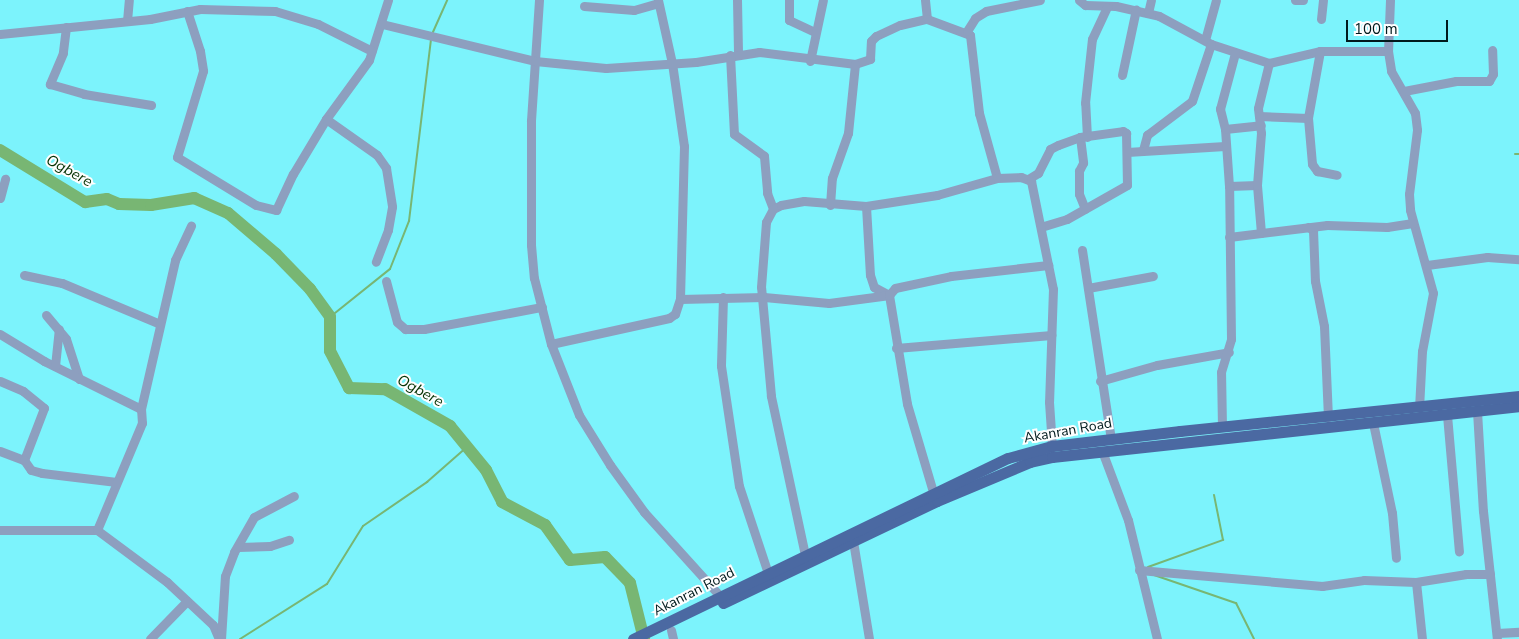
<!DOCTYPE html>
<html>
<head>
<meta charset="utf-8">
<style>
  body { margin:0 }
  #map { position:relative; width:1519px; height:639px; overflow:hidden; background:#7cf3fc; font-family:"Nunito Sans",sans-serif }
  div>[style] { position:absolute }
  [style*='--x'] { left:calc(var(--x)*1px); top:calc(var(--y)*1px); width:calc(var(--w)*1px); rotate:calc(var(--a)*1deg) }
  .stream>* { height:2px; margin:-1px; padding:0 1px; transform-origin:1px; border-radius:1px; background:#78b673 }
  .river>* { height:12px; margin:-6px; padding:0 6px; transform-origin:6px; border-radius:6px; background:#78b673 }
  .minor>* { height:9px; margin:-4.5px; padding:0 4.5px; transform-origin:4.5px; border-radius:4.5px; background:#8d9fbf }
  .major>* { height:11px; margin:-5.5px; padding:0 5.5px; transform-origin:5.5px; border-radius:5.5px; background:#4b69a2 }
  span { translate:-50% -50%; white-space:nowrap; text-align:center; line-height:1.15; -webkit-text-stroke:4px #fefefe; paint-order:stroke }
  .street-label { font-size:14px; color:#011a1c }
  .water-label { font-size:15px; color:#073406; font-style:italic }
  .scale { position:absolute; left:1346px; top:20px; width:102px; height:22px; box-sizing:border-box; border:2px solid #011a1c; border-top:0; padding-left:6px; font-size:15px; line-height:18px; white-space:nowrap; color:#011a1c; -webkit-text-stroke:4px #fefefe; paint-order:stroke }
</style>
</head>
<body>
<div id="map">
  <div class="stream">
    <div style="--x:433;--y:32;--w:35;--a:-66"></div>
    <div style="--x:1515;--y:154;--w:4;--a:0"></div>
    <div style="--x:330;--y:317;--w:77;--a:-38.7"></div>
    <div style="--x:390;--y:269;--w:52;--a:-68.4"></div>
    <div style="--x:409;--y:221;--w:183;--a:-83.1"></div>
    <div style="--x:1148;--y:567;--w:80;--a:-19.8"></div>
    <div style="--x:1223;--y:540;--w:46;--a:-101.3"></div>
    <div style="--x:1154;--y:575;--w:87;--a:18.9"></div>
    <div style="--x:1236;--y:603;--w:40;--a:63.4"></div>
    <div style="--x:240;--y:639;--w:103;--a:-32.3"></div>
    <div style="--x:327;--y:584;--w:68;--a:-58.2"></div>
    <div style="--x:363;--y:526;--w:78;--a:-34.5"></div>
    <div style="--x:427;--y:482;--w:53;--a:-41.2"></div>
  </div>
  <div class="river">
    <div style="--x:0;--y:150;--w:100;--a:31.5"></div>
    <div style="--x:85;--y:202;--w:22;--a:-8"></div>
    <div style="--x:107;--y:199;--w:13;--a:23"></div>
    <div style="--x:119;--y:204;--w:32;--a:2"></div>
    <div style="--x:151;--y:205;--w:44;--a:-9.2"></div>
    <div style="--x:194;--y:198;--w:37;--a:24"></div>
    <div style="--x:228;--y:213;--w:63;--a:40.5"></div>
    <div style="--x:276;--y:254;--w:49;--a:45.8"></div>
    <div style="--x:310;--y:289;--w:34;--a:54"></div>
    <div style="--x:330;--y:317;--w:34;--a:90"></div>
    <div style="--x:330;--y:351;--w:42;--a:62.8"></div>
    <div style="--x:349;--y:388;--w:36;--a:2"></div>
    <div style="--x:385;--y:389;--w:75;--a:29.6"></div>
    <div style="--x:450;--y:426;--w:57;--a:50.7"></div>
    <div style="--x:486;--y:470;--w:36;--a:63"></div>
    <div style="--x:502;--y:502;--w:49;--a:28.1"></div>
    <div style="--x:545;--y:525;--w:43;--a:54.5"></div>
    <div style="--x:570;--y:560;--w:35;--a:-5"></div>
    <div style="--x:605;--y:557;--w:36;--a:46"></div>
    <div style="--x:630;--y:583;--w:58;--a:76"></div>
  </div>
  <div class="minor">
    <div style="--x:539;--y:0;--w:121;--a:93.8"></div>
    <div style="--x:531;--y:121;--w:124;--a:90"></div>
    <div style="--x:531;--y:245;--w:33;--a:85"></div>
    <div style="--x:534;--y:278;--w:68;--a:75.6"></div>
    <div style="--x:551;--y:344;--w:76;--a:68.5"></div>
    <div style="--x:579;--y:415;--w:59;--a:58.2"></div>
    <div style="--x:610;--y:465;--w:58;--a:54.1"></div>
    <div style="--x:644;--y:512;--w:113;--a:47.9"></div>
    <div style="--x:658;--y:0;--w:65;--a:77.5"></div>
    <div style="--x:672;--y:63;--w:84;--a:81.8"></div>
    <div style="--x:684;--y:146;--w:153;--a:91.5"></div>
    <div style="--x:737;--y:0;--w:53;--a:88.9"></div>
    <div style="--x:789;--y:0;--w:20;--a:90"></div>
    <div style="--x:789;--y:20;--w:29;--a:25"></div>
    <div style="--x:925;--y:0;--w:19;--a:84"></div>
    <div style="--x:1079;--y:0;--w:8;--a:40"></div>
    <div style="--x:1085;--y:5;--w:31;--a:2"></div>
    <div style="--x:1116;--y:6;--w:44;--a:13.1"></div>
    <div style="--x:1159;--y:16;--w:59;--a:28.3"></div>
    <div style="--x:1211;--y:44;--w:61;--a:18.1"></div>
    <div style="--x:1269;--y:63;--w:52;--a:-13.2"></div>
    <div style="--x:1320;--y:51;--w:68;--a:0"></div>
    <div style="--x:1295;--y:0;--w:8;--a:0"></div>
    <div style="--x:1390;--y:0;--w:51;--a:92.2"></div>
    <div style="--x:1388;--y:51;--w:20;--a:81"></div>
    <div style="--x:1391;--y:71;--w:48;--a:60.3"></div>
    <div style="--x:1415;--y:113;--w:17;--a:83"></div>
    <div style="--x:1417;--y:130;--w:64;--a:97.1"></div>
    <div style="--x:1409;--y:194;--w:16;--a:86"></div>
    <div style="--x:1410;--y:210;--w:86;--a:74.5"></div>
    <div style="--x:1433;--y:293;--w:59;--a:100.7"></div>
    <div style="--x:1422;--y:351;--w:57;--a:93"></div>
    <div style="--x:584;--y:6;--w:50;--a:4.6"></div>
    <div style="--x:634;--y:10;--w:25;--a:-16"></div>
    <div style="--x:187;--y:11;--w:42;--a:72"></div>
    <div style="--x:200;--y:51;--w:20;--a:81"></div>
    <div style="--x:203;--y:71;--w:90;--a:106.8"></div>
    <div style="--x:177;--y:157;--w:92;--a:31.3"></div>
    <div style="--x:256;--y:205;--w:21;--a:14"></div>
    <div style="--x:276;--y:210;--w:40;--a:-65"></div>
    <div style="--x:293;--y:174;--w:64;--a:-59"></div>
    <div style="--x:326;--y:119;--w:73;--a:-53.9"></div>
    <div style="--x:369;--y:60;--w:63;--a:-72.4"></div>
    <div style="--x:1148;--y:13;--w:13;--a:-77"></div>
    <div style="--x:1321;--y:19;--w:19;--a:-84"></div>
    <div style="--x:127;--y:21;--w:21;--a:-85"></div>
    <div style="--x:382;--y:24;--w:157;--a:13.6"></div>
    <div style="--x:535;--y:61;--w:71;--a:5.6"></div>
    <div style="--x:606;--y:68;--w:90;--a:-3.8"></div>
    <div style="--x:696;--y:62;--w:64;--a:-9"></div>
    <div style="--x:759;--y:52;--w:97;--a:7.1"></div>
    <div style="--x:855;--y:64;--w:16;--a:-18"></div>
    <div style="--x:870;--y:59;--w:18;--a:-87"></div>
    <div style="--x:871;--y:41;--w:7;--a:-45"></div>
    <div style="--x:876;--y:36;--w:26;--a:-25"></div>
    <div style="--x:900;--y:25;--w:28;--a:-13"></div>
    <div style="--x:927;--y:19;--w:46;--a:20.4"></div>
    <div style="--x:970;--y:35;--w:79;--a:83.4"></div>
    <div style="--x:979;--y:113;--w:67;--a:74.5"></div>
    <div style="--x:66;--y:27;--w:26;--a:97"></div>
    <div style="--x:63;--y:53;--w:34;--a:113"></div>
    <div style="--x:50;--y:84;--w:35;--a:16"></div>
    <div style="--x:84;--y:94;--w:68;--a:9.3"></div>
    <div style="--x:967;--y:31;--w:15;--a:-58"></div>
    <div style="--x:975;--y:18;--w:13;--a:-32"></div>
    <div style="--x:986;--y:11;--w:55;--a:-11.5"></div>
    <div style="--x:0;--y:34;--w:151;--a:-5.7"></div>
    <div style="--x:150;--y:19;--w:51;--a:-11.3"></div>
    <div style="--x:200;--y:9;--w:75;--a:1.5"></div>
    <div style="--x:275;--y:11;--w:45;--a:16.8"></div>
    <div style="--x:318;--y:24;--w:60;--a:26.6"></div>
    <div style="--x:1205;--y:40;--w:41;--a:-74.6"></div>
    <div style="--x:1320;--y:51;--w:68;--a:100.2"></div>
    <div style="--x:1308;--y:118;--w:46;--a:85"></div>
    <div style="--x:1312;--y:164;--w:9;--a:54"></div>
    <div style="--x:1317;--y:171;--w:20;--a:11"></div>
    <div style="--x:730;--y:55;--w:79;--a:87.1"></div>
    <div style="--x:734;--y:134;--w:37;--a:36"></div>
    <div style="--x:764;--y:156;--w:37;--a:85"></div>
    <div style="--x:767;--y:193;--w:17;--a:69"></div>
    <div style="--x:810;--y:61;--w:62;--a:-78"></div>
    <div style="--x:1122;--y:75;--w:67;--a:-78"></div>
    <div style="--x:1404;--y:91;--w:53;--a:-10.9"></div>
    <div style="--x:1456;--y:81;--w:33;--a:0"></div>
    <div style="--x:1489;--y:81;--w:8;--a:-60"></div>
    <div style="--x:1493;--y:74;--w:24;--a:-92"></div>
    <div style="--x:1259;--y:116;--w:49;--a:2.3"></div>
    <div style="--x:326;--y:119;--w:62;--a:35.2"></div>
    <div style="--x:377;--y:155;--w:16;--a:55"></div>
    <div style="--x:386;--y:168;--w:39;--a:81"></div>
    <div style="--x:392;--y:207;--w:23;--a:100"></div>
    <div style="--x:388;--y:230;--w:34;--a:111"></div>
    <div style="--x:1225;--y:129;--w:36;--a:-6"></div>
    <div style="--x:1080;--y:137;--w:26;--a:83"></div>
    <div style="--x:1083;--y:163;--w:9;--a:117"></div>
    <div style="--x:1079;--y:171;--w:23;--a:90"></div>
    <div style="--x:1079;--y:194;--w:16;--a:68"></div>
    <div style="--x:1087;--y:137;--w:34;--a:-93"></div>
    <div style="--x:1085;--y:103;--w:64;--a:-83.8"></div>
    <div style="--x:1092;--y:39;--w:35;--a:-65"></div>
    <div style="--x:1143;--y:150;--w:16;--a:-75"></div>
    <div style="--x:1147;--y:135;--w:56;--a:-37.1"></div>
    <div style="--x:1192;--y:101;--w:60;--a:-71.6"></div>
    <div style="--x:1127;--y:152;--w:98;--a:-3.5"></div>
    <div style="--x:1028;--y:179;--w:12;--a:-31"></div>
    <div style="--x:1038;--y:173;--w:27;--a:-63"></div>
    <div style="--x:1050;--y:149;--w:9;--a:-27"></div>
    <div style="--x:1058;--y:145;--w:23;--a:-20"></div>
    <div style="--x:1080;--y:137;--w:43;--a:-7.9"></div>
    <div style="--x:1123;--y:131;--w:4;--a:34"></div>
    <div style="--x:1126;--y:133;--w:52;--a:88.9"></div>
    <div style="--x:1127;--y:185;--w:69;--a:150.5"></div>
    <div style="--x:1067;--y:219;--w:27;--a:163"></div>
    <div style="--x:1229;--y:186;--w:28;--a:-2"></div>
    <div style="--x:0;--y:198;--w:20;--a:-75"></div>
    <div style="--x:830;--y:205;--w:27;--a:-86"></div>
    <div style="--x:832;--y:178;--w:48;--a:-70.4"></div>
    <div style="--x:848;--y:133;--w:69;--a:-84.2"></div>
    <div style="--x:866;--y:206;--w:69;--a:86.7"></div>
    <div style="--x:870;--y:275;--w:13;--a:72"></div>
    <div style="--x:874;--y:287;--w:17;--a:28"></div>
    <div style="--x:889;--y:295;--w:110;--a:80.6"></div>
    <div style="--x:907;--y:404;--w:92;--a:73.5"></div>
    <div style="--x:1308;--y:227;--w:6;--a:31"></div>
    <div style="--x:1313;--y:230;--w:51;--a:87.8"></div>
    <div style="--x:1315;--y:281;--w:46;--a:78.7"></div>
    <div style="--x:1324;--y:326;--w:91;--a:87.5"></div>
    <div style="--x:1261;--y:233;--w:48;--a:-94.8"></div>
    <div style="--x:1257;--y:185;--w:52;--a:-85.6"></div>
    <div style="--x:1261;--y:133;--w:25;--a:-97"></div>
    <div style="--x:1258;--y:108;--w:46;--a:-76.3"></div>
    <div style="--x:1229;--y:237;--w:99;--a:-7"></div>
    <div style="--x:1327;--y:225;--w:60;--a:1.9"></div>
    <div style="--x:1387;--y:227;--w:26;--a:-9"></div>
    <div style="--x:1082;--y:250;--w:191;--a:81.3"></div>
    <div style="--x:1427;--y:265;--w:61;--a:-7.6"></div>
    <div style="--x:1487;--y:257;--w:32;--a:4"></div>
    <div style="--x:24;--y:275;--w:39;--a:12"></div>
    <div style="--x:62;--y:283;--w:106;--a:22.7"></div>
    <div style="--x:386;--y:281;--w:42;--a:75"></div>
    <div style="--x:397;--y:322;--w:11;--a:41"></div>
    <div style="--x:405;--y:329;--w:19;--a:0"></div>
    <div style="--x:424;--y:329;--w:120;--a:-10.6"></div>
    <div style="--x:1088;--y:288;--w:66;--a:-10.5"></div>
    <div style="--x:723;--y:297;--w:69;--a:91.7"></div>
    <div style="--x:721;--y:366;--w:121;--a:81.5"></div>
    <div style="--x:739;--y:486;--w:92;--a:71.6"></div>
    <div style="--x:46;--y:315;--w:31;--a:50"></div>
    <div style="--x:66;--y:339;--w:42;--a:72"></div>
    <div style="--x:0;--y:334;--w:52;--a:31.5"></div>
    <div style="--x:44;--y:361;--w:108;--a:26.3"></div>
    <div style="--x:551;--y:344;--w:121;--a:-12.4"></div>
    <div style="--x:669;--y:318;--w:7;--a:-34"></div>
    <div style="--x:675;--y:314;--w:16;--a:-72"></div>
    <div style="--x:680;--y:299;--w:84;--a:-1.4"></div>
    <div style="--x:764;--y:297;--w:65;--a:5.3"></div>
    <div style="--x:829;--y:303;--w:61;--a:-7.6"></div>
    <div style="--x:889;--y:295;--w:9;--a:-49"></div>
    <div style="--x:895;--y:288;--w:57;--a:-12.1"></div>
    <div style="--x:951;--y:276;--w:98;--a:-6.5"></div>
    <div style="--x:896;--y:348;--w:156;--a:-4.8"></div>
    <div style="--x:55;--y:366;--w:37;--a:-84"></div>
    <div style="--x:0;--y:381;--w:25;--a:23"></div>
    <div style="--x:23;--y:391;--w:27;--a:39"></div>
    <div style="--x:44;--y:408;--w:56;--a:111"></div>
    <div style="--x:1100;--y:381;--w:59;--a:-15.7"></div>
    <div style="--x:1157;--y:365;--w:73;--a:-10.2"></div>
    <div style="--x:1477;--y:411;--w:100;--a:86.6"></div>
    <div style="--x:1483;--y:511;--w:129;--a:83.8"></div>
    <div style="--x:1447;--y:415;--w:137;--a:85"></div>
    <div style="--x:1373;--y:423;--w:92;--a:78.1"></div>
    <div style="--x:1392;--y:513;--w:45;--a:84.9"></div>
    <div style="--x:1222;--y:427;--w:55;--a:-91"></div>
    <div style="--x:1221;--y:372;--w:34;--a:-73"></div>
    <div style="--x:1231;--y:339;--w:153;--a:-90.7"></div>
    <div style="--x:1229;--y:186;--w:57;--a:-94"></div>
    <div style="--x:1225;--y:129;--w:21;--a:-104"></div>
    <div style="--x:1220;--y:109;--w:58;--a:-75"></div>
    <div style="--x:0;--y:451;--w:26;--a:21"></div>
    <div style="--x:24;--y:460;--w:12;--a:55"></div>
    <div style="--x:31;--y:470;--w:11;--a:15"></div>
    <div style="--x:42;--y:473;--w:75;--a:6.9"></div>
    <div style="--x:1102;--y:451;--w:74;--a:69.4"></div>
    <div style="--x:1128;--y:520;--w:122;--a:76.3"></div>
    <div style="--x:0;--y:530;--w:97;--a:0"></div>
    <div style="--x:97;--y:530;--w:87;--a:36.6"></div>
    <div style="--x:167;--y:582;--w:63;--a:43.1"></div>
    <div style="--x:213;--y:625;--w:15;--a:67"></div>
    <div style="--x:97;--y:530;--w:116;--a:-67.2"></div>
    <div style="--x:142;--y:423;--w:14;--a:-94"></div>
    <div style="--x:141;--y:409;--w:153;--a:-77.1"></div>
    <div style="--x:175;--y:260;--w:38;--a:-65"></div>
    <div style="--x:853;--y:541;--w:99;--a:80.7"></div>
    <div style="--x:238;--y:547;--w:32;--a:-2"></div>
    <div style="--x:270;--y:546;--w:20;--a:-18"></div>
    <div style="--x:805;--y:555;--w:163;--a:-102.1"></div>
    <div style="--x:771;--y:396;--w:109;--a:-95.2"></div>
    <div style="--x:761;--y:287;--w:65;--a:-85.6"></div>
    <div style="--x:766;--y:222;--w:15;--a:-62"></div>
    <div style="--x:773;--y:209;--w:9;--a:-27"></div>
    <div style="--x:781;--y:205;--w:23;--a:-10"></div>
    <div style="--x:804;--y:201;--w:62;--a:4.6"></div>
    <div style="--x:866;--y:206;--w:72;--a:-8.8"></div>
    <div style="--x:937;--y:195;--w:62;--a:-15.8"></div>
    <div style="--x:997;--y:178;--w:24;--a:-2"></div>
    <div style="--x:1021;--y:177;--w:11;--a:22"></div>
    <div style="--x:1031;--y:181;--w:110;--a:78.5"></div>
    <div style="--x:1053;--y:289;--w:113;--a:92"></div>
    <div style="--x:1049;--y:402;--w:44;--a:86.1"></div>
    <div style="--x:1139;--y:570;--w:184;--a:5"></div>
    <div style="--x:1322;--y:586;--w:42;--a:-8.1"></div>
    <div style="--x:1364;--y:580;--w:52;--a:2.2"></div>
    <div style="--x:1416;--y:582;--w:51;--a:-9.1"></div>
    <div style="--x:1466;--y:574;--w:24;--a:0"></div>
    <div style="--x:1416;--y:582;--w:57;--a:84"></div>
    <div style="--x:671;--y:630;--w:9;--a:77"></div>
    <div style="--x:1497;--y:633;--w:22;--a:-3"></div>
    <div style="--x:150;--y:639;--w:53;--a:-45.8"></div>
    <div style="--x:221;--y:639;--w:63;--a:-86.4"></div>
    <div style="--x:225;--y:576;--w:26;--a:-69"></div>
    <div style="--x:234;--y:552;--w:40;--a:-60.3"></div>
    <div style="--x:254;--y:517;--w:45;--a:-27.7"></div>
  </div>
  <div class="major">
    <div style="--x:723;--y:603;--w:237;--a:-25.5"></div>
    <div style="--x:937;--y:501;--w:101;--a:-22.8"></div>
    <div style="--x:1030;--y:462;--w:23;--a:-13"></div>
    <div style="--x:1052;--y:457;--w:470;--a:-6.2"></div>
    <div style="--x:633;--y:639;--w:416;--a:-25.8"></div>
    <div style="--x:1008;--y:458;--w:46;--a:-15.3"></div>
    <div style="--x:1052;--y:446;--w:129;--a:-6.7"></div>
    <div style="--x:1180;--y:431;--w:341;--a:-5.9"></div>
  </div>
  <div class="street-label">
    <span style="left:1068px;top:431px;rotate:-10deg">Akanran Road</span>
    <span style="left:694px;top:592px;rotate:-27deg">Akanran Road</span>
  </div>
  <div class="water-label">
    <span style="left:69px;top:171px;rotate:29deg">Ogbere</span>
    <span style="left:420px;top:391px;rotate:29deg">Ogbere</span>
  </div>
  <div class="scale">100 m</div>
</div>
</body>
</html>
